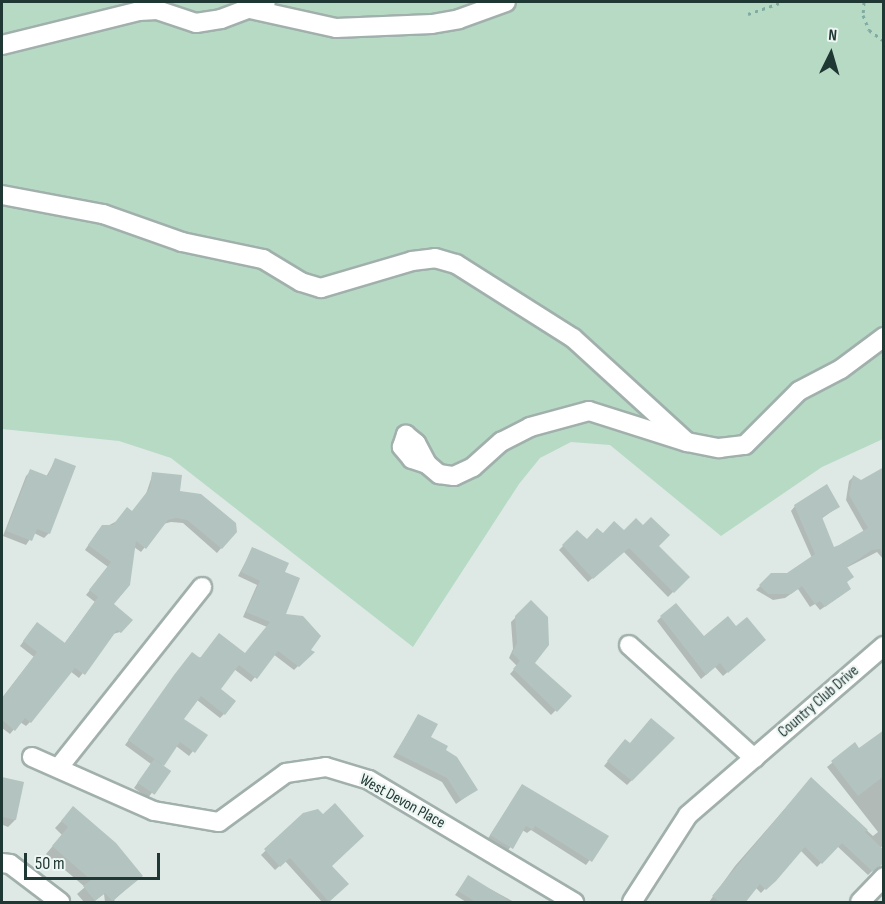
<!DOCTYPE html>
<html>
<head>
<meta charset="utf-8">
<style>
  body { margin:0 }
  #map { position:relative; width:885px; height:904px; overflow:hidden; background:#dee9e5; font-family:"Sofia Sans Condensed",sans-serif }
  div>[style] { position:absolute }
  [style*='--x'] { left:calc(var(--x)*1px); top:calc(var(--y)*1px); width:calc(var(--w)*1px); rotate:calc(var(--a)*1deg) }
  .green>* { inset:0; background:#b7dac5 }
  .shadow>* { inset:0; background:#0003 }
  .building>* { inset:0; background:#b3c3bf; transform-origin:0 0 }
  .path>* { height:3px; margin-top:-1.5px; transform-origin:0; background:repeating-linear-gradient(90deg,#7faba3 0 3px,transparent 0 7.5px) }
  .roads { filter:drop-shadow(2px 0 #a1b0ac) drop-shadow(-2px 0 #a1b0ac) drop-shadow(0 2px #a1b0ac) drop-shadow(0 -2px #a1b0ac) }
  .minor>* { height:18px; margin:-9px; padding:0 9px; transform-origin:9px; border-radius:9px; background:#fff }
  span { translate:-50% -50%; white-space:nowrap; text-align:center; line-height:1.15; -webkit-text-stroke:4.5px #eef6f3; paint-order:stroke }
  .street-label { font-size:16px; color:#203834 }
  .frame { position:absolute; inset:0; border:3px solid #203834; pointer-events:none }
  .north { position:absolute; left:801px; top:24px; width:60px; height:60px; -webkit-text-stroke:4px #eef6f3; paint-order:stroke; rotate:5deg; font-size:16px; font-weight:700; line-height:24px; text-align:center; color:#203834 }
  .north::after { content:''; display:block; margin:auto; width:21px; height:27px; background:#203834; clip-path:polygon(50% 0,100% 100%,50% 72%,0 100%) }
  .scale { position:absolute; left:24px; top:853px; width:136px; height:27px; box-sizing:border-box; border:3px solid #203834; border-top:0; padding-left:8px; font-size:18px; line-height:21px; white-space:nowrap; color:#203834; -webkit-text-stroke:4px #eef6f3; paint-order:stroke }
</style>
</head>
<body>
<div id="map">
  <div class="green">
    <div style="clip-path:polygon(2px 2px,883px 2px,883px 439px,822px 467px,721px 536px,610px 445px,571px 442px,540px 458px,519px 484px,413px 647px,171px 458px,119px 441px,2px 429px)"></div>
  </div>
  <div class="shadow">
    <div style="clip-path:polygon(56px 459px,49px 533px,44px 538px,34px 533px,26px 545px,3px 536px,26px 476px,31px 471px,46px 477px)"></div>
    <div style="clip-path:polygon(153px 473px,235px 532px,217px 553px,183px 523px,171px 522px,163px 524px,141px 552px,134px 547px,112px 604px,120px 632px,113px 634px,79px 678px,70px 671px,30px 722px,26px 726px,20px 722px,10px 734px,2px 728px,2px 698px,34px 657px,20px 646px,33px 628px,64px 644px,95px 602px,86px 595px,108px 567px,85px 550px,98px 531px,132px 513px,146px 494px)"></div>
    <div style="clip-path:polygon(884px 474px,884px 560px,877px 552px,846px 568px,852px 577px,845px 583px,844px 593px,820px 610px,815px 604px,810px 607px,798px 589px,785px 598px,773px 600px,756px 590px,771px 575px,788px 575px,812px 558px,791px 511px,795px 506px,838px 507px,821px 519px,834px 549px,864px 532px,846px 500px,849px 481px,853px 477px,861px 482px)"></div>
    <div style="clip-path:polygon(577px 532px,587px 541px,624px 532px,657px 546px,688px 577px,668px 597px,623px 551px,588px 582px,559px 550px)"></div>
    <div style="clip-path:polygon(253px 548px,283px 572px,284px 616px,312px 652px,294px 670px,273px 654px,251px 682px,234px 669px,219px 689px,224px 714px,220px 718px,197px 700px,182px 719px,205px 736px,189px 756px,176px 746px,161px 766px,168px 771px,148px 798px,134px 788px,151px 764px,125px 745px,188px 658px,245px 655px,267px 627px,243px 617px,257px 585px,238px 576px)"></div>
    <div style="clip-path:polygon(531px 602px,533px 663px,570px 696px,551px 715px,510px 674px,517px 666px,509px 658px,513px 649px,511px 622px)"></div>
    <div style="clip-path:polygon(661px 617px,704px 638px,736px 628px,760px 644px,723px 676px,715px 667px,701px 679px,657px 621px)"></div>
    <div style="clip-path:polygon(418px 716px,429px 737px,476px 790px,456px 804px,442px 782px,393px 757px)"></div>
    <div style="clip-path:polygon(673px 739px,627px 785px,604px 766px,621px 745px)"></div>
    <div style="clip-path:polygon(884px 741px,884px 845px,880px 848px,884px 860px,868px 875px,837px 846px,817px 867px,800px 850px,761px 893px,755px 887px,743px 902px,709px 902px,735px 866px,811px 779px,873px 836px,878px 832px,827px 767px,855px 744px,859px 751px)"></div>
    <div style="clip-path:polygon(2px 778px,23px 783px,15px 820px,8px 827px,3px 825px,2px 830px)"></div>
    <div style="clip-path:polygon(522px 786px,607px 836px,586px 865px,531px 830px,527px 833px,522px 830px,507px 852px,487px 840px)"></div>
    <div style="clip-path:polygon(304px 814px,330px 866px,347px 884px,327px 902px,322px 902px,285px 861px,275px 870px,261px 855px)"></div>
    <div style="clip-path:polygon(67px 815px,141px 876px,114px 900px,116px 902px,105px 902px,104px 894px,93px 902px,84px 902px,77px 894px,85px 887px,46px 854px,62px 835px,55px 828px)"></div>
    <div style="clip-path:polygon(468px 877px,514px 902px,466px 902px,455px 895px)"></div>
  </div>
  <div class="building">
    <div style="clip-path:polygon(55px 458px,76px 466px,50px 534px,37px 529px,32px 541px,6px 531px,30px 469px,48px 476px)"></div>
    <div style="clip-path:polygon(884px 467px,884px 554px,880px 549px,872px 550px,847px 567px,854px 577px,847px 582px,851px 589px,825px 607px,820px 601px,815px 604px,802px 586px,791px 594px,768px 594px,759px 585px,771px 573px,787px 573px,815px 554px,794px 505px,827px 484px,840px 507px,822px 517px,834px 547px,839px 545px,868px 528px,849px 495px,853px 475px,861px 480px)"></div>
    <div style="clip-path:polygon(152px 472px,182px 475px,180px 491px,201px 494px,236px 523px,237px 532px,222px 549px,187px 520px,176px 518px,168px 520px,146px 549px,136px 541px,130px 585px,114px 604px,133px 620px,121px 633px,117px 630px,85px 675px,75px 668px,31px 723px,25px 718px,15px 731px,2px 720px,2px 698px,37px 652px,23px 641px,37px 622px,65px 643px,98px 597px,89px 590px,111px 562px,88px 545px,102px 525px,113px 525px,127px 507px,132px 511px,150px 488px)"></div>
    <div style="clip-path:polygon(651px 517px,670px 535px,659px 546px,690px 577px,674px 593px,629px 548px,593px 579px,562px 545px,577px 530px,587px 539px,597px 528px,603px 533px,614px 521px,624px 530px,636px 518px,643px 525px)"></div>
    <div style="clip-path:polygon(252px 547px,289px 563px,285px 572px,300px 578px,286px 614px,303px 616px,321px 636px,311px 650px,315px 652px,299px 667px,278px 651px,257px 679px,239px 665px,221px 689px,236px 701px,225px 715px,201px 696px,184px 719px,208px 735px,195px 753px,180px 742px,164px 766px,128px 740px,174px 675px,192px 652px,200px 658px,219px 633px,245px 653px,270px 622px,246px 612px,260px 581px,241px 572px)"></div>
    <div style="clip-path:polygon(531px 600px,548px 617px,549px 645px,535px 663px,572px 696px,557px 712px,513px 669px,520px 661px,512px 653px,517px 643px,515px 616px)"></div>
    <div style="clip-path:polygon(676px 603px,704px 636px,728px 616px,736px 626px,747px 617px,766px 640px,728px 673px,720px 663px,706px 675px,660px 616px)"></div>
    <div style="clip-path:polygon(418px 714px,438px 724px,431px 737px,448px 746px,446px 750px,457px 757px,478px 790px,461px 800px,447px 778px,396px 753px)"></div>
    <div style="clip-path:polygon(651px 718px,675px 738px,632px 781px,607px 761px,625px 739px,630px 743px)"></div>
    <div style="clip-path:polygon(884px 730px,884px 776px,858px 796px,831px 761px,855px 742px,859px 748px)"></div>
    <div style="left:154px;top:759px;width:21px;height:29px;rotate:35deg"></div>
    <div style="clip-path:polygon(2px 777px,24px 782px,16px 820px,2px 817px)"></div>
    <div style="clip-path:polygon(811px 777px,868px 830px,865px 832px,884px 850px,884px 863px,873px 872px,842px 843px,822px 864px,805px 847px,776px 881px,766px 890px,760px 884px,745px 903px,721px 903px,712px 896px)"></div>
    <div style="clip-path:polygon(522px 784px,609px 836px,592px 862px,535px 826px,533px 830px,526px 826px,513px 849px,490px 835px)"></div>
    <div style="clip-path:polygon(335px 803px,364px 836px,332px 866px,349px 884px,329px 902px,290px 858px,280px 867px,264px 849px,303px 813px,318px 809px,323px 814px)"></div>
    <div style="clip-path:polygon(73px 806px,116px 843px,143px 876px,112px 901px,105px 893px,95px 901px,83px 886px,91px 880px,52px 846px,68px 827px,61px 821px)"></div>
    <div style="clip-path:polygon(468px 875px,513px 903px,477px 903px,458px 891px)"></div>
  </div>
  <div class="path">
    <div style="--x:864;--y:2;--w:13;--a:94"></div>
    <div style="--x:863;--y:15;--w:16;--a:68"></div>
    <div style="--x:869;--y:30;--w:19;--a:36"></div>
    <div style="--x:748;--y:14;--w:37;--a:-19"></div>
  </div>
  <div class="roads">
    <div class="minor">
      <div style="--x:250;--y:9;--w:88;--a:12.5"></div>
      <div style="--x:336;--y:28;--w:96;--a:-2.4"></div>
      <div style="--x:432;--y:24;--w:27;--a:-10"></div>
      <div style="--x:459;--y:19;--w:50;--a:-19.9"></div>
      <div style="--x:2;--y:45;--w:141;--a:-13.9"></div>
      <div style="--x:139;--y:11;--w:18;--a:-3"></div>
      <div style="--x:157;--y:10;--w:41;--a:18.4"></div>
      <div style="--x:196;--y:23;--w:25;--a:-9"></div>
      <div style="--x:221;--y:19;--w:48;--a:-20.7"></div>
      <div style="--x:2;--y:195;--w:103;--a:10.7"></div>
      <div style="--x:103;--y:214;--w:84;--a:19.5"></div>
      <div style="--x:182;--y:242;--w:83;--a:11.9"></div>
      <div style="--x:263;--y:259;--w:44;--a:31.2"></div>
      <div style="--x:301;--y:282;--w:21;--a:17"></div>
      <div style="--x:321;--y:288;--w:95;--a:-16.5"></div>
      <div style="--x:412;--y:261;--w:23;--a:-7"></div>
      <div style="--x:435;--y:258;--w:22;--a:16"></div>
      <div style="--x:456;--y:264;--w:138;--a:32.3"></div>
      <div style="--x:573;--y:338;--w:154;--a:42.4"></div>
      <div style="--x:406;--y:435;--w:13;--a:39"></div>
      <div style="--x:416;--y:443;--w:24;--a:62"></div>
      <div style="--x:427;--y:464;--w:16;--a:-162"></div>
      <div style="--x:412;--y:459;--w:16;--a:-130"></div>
      <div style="--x:402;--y:447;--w:13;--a:-72"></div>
      <div style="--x:427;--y:464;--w:16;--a:40"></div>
      <div style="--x:439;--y:474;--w:15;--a:8"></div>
      <div style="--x:454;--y:476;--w:21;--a:-25"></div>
      <div style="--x:473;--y:467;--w:38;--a:-42"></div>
      <div style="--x:501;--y:442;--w:33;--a:-27"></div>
      <div style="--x:530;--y:427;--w:61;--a:-15.2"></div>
      <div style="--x:589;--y:411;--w:103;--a:17.6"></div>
      <div style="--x:687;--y:442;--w:33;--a:11"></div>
      <div style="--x:719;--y:448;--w:26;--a:-7"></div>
      <div style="--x:745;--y:445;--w:76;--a:-45"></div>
      <div style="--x:799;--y:391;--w:47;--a:-27.6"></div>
      <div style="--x:841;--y:369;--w:54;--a:-36.7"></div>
      <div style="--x:629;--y:645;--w:169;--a:42.1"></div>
      <div style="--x:32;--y:757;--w:133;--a:23.9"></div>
      <div style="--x:154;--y:811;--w:66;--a:9.6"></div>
      <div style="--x:219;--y:822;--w:83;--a:-36.2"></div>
      <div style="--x:286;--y:773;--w:40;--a:-8.5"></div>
      <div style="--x:326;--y:767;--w:45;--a:16.8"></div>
      <div style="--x:369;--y:780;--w:239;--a:30.8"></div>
      <div style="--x:59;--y:767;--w:230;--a:-51.5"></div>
      <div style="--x:2;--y:863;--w:8;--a:7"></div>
      <div style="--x:10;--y:864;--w:63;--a:37.2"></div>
      <div style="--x:632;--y:902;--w:103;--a:-57.2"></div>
      <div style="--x:688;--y:815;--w:259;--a:-40.8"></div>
      <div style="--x:860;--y:902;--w:35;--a:-46"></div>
    </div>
  </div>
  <div class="street-label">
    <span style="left:819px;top:702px;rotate:-41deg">Country Club Drive</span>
    <span style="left:402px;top:802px;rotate:29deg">West Devon Place</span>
  </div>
  <div class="frame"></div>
  <div class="north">N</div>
  <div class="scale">50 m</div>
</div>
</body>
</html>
